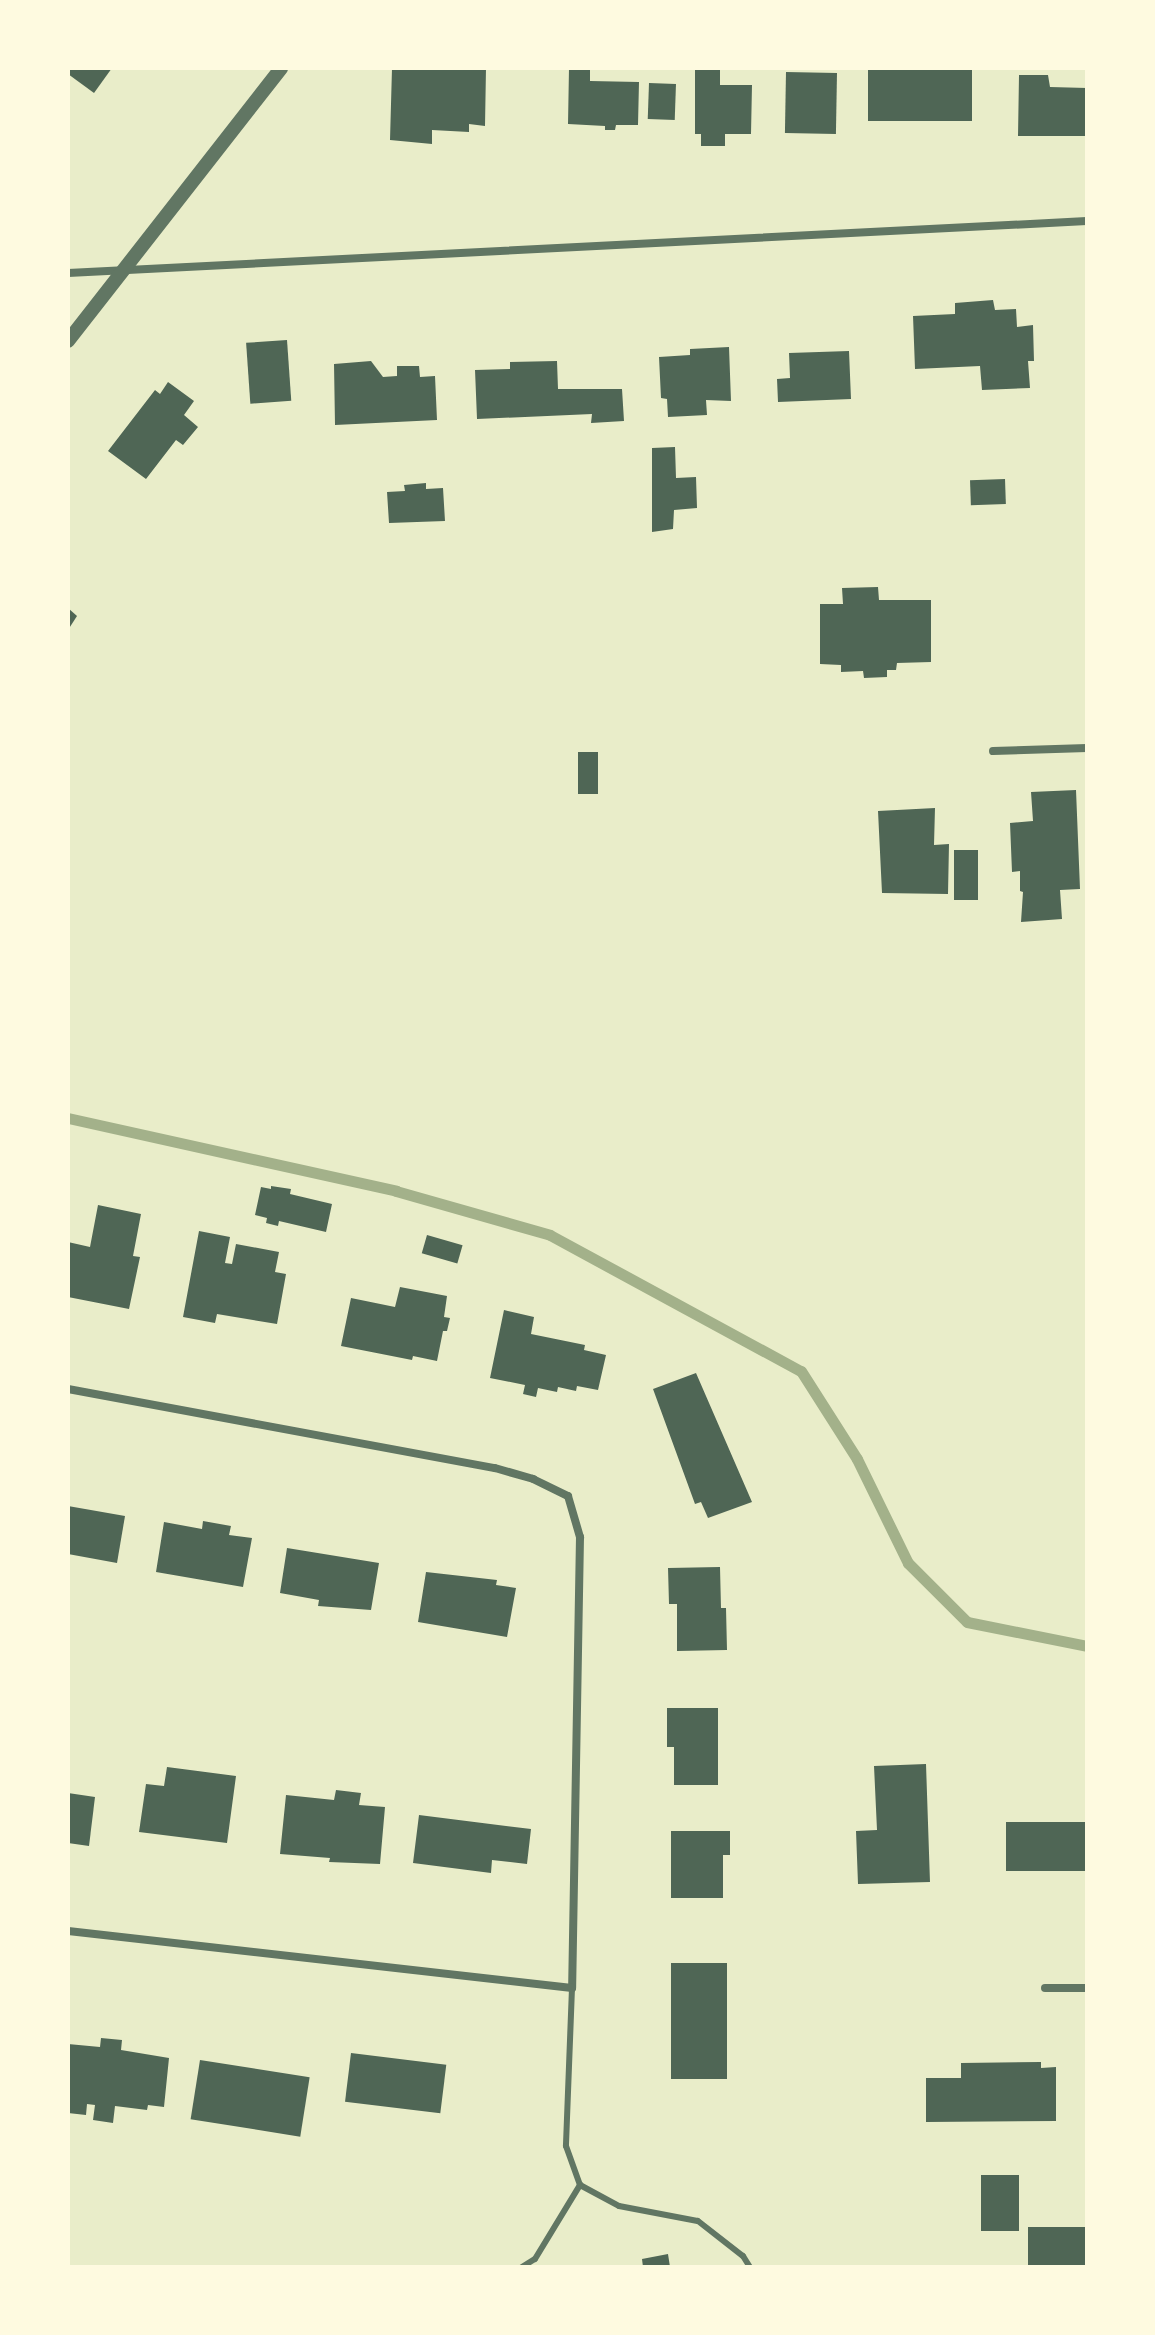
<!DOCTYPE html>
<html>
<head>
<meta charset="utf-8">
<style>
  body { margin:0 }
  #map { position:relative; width:1155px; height:2335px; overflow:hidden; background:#e9edc9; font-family:"Source Sans 3",sans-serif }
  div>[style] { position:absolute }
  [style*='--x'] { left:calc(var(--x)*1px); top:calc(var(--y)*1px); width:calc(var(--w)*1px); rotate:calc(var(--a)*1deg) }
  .stream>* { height:11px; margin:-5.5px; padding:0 5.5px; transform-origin:5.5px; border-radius:5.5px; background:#a3b18a }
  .building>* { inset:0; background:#4f6655; transform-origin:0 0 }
  .service>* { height:6px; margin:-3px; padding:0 3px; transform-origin:3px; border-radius:3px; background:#617663 }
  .minor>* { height:8px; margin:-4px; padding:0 4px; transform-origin:4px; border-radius:4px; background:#617663 }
  .tertiary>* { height:14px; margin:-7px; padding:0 7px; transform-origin:7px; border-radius:7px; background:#617663 }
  span { translate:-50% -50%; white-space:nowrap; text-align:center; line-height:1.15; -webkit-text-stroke:6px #fefae0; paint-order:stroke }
  .frame { position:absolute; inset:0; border:70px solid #fefae0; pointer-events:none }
</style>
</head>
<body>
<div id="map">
  <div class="stream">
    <div style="--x:68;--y:1118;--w:336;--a:12.5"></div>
    <div style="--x:396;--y:1191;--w:160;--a:15.9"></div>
    <div style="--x:550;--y:1235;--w:285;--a:28.5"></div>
    <div style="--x:801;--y:1371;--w:104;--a:57.5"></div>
    <div style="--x:857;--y:1459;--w:116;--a:63.9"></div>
    <div style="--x:908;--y:1563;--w:83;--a:45"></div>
    <div style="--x:967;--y:1622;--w:122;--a:11.3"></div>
  </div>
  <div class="building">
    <div style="clip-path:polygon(68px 68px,112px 68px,94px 93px,68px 74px)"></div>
    <div style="clip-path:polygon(392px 68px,486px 68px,485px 126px,469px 124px,469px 132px,432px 130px,432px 144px,390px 140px)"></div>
    <div style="clip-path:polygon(569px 68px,590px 68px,590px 81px,639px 82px,638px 125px,616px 125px,615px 130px,605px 130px,605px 126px,568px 124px)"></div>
    <div style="clip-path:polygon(695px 68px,720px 68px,720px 85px,752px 85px,751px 134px,725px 134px,725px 146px,701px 146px,701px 134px,695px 134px)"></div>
    <div style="left:868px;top:68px;width:104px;height:53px"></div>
    <div style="left:786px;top:72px;width:51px;height:61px;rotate:1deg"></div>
    <div style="clip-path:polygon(1019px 75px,1048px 75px,1050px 87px,1087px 88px,1087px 136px,1018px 136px)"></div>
    <div style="left:649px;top:83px;width:27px;height:36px;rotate:2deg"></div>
    <div style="clip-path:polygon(993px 300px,995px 310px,1016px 309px,1017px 327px,1033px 325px,1034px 361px,1028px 361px,1030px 388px,982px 390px,980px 366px,915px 369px,913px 316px,955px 314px,955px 303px)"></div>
    <div style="left:287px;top:340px;width:61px;height:41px;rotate:86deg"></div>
    <div style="clip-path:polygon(729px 347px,731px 401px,706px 400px,707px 415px,668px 417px,667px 399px,661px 398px,659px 357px,690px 355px,690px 349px)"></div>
    <div style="clip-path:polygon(849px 351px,851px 399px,778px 402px,777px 379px,790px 378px,789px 353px)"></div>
    <div style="clip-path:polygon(371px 361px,383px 377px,397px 376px,397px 366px,419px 366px,420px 377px,435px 376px,437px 420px,335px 425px,334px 364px)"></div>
    <div style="clip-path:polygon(557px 361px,558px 389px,622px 389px,624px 421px,591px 423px,592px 414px,477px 419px,475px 370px,510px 369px,510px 362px)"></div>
    <div style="clip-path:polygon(168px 382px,194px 401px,184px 415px,198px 427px,183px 445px,176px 440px,146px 479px,108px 451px,155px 390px,160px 394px)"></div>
    <div style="clip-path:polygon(675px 447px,676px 478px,696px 477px,697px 508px,674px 510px,673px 529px,652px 532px,652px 448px)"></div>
    <div style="left:1005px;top:479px;width:25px;height:35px;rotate:88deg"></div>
    <div style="clip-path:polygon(426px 483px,426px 489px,443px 488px,445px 521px,389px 523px,387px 492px,405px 491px,404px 485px)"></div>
    <div style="clip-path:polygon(878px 587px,879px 600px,931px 600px,931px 662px,897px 663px,896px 670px,887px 670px,887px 677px,864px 678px,863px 671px,841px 672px,841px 665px,820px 664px,820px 604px,843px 604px,842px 588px)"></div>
    <div style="clip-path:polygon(68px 608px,77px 616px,68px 630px)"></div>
    <div style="left:578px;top:752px;width:20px;height:42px"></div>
    <div style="clip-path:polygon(1076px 790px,1080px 889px,1060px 890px,1062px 919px,1021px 922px,1023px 892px,1020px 891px,1020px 871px,1012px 872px,1010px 823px,1033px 821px,1031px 792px)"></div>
    <div style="clip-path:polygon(935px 808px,934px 845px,949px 844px,948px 894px,882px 893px,878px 811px)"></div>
    <div style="left:954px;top:850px;width:24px;height:50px"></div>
    <div style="clip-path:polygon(271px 1186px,291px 1189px,290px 1194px,332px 1204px,326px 1232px,279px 1221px,278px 1226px,266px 1223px,267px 1218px,255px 1215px,261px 1187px,271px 1189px)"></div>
    <div style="clip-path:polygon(98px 1205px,141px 1214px,133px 1256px,140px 1257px,129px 1309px,68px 1297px,68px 1242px,90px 1247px)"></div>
    <div style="clip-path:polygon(199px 1231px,230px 1237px,225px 1263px,232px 1264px,236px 1244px,279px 1252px,275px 1272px,286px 1274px,277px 1324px,217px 1314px,215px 1323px,183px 1317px)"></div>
    <div style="left:427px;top:1235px;width:37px;height:19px;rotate:16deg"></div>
    <div style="clip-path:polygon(400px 1287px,447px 1296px,444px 1317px,450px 1318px,447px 1331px,443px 1331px,437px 1361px,413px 1356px,412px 1360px,341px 1346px,351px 1298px,395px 1307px)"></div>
    <div style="clip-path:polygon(504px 1310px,534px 1317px,531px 1334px,585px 1345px,584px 1350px,606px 1355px,598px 1390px,577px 1386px,576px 1391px,558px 1387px,557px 1392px,538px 1388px,536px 1397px,523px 1394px,525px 1385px,490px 1378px)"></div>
    <div style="clip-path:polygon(696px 1373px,752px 1502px,708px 1518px,701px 1502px,695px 1504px,653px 1389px)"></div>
    <div style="clip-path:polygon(68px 1506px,125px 1516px,117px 1563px,68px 1554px)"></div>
    <div style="clip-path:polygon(203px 1521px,231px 1526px,229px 1535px,252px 1538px,243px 1587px,156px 1572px,164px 1522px,202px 1529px)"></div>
    <div style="clip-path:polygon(287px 1548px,379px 1563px,371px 1610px,318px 1606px,319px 1600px,280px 1593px)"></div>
    <div style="clip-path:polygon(720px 1567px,721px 1608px,726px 1608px,727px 1650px,677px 1651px,677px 1604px,669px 1604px,668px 1568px)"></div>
    <div style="clip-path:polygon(426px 1572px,497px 1580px,496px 1585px,516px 1588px,507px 1637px,418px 1622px)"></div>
    <div style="clip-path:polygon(667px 1708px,718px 1708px,718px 1785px,674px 1785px,674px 1747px,667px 1747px)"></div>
    <div style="clip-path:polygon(926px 1764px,930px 1882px,858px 1884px,856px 1831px,877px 1830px,874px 1766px)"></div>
    <div style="clip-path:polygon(167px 1767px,236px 1776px,227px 1843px,139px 1832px,146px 1784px,164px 1786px)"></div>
    <div style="clip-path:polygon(336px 1790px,361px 1793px,359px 1805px,385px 1807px,380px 1864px,329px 1862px,330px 1858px,280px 1854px,286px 1795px,334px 1800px)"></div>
    <div style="clip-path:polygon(68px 1793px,95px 1797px,89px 1846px,68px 1843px)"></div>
    <div style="clip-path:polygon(419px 1815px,531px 1829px,527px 1864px,492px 1860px,491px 1873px,413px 1863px)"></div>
    <div style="left:1006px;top:1822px;width:81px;height:49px"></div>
    <div style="clip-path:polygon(671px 1831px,730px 1831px,730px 1855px,723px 1855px,723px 1898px,671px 1898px)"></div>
    <div style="left:671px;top:1963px;width:56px;height:116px"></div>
    <div style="clip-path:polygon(101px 2038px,122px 2040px,121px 2050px,169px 2058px,164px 2107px,148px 2105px,147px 2110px,115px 2106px,113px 2123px,93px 2120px,95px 2105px,87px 2104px,86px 2115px,68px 2113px,68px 2044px,100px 2047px)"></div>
    <div style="left:351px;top:2053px;width:96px;height:49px;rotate:7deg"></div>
    <div style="left:200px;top:2060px;width:111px;height:60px;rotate:9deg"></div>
    <div style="clip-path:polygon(1041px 2062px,1041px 2068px,1056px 2067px,1056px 2121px,926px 2122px,926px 2078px,961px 2078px,961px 2063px)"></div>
    <div style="left:1019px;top:2175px;width:56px;height:38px;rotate:90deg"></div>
    <div style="left:1087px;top:2227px;width:39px;height:59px;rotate:90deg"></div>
    <div style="clip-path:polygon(668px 2254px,670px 2267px,643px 2267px,642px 2259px)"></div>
  </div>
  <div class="service">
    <div style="--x:572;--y:1988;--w:158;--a:92.2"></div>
    <div style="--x:566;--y:2146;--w:41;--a:70.3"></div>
    <div style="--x:580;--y:2185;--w:44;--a:28.3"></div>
    <div style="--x:619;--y:2206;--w:80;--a:10.8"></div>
    <div style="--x:698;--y:2221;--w:57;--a:37.9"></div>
    <div style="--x:743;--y:2256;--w:13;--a:58"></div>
    <div style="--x:522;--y:2267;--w:15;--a:-32"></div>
    <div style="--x:535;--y:2259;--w:87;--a:-58.7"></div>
  </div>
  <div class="minor">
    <div style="--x:68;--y:273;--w:1020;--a:-2.92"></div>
    <div style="--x:993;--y:751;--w:94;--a:-1.8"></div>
    <div style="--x:68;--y:1389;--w:434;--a:10.5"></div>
    <div style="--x:495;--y:1468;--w:40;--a:16"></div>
    <div style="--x:533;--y:1479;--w:39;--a:26"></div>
    <div style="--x:568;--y:1496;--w:43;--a:73.7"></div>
    <div style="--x:580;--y:1537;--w:451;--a:91"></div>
    <div style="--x:572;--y:1988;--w:507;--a:-173.55"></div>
    <div style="--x:1045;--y:1988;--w:42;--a:0"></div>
  </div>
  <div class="tertiary">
    <div style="--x:68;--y:341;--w:346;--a:-52"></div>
  </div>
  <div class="frame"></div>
</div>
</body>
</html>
